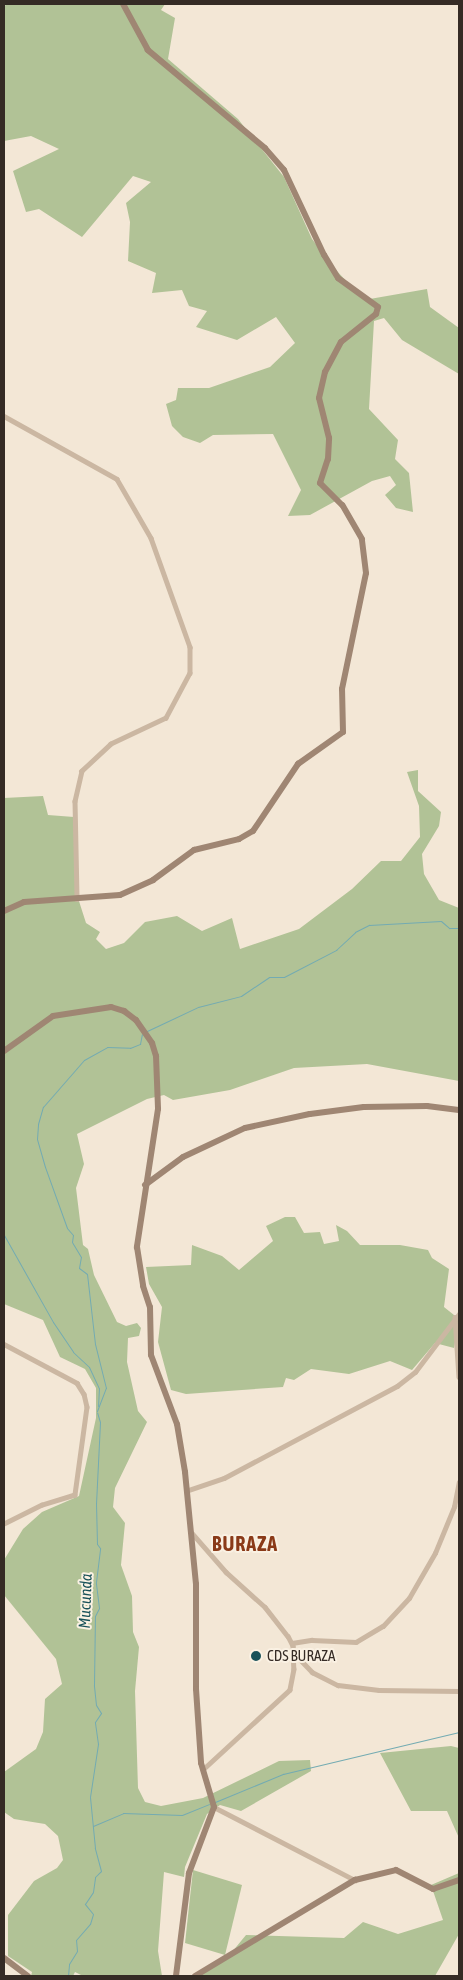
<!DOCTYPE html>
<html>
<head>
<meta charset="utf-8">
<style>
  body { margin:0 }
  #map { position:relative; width:463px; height:1980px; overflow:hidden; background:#f3e7d6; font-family:"Asap Condensed",sans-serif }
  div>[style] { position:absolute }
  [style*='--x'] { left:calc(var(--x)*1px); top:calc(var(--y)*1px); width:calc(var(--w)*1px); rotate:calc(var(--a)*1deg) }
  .green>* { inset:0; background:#b1c296 }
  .stream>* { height:1px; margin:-0.5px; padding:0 0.5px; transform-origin:0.5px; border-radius:0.5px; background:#73abb2 }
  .street>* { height:4.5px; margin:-2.25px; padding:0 2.25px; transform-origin:2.25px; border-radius:2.25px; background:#cbb7a2 }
  .secondary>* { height:6px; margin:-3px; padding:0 3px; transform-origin:3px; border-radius:3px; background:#9f8673 }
  .dots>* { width:14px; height:14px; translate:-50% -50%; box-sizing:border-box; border:2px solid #faf1e3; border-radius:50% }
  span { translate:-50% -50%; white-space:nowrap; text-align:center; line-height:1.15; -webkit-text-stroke:4px #faf1e3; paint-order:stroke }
  .poi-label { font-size:15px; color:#352b25 }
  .left { translate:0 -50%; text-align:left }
  .water-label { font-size:16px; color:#185159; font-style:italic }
  .district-label { font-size:20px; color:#8a3a18; font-weight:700; letter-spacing:1px }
  .frame { position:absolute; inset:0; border:5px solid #352b25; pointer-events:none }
</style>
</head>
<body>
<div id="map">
  <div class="green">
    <div style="clip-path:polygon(8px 4px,165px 4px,161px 10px,175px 18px,168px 59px,238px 119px,284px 177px,312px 239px,335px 269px,364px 300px,427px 289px,430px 307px,459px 328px,459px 374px,402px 340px,384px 318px,374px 321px,369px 409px,398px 440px,395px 459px,409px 473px,413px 512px,396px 508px,385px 495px,396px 485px,390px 476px,372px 481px,310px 515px,288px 516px,301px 490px,273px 434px,213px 435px,200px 443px,183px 437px,172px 426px,166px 404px,176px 400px,178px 388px,209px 388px,270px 367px,295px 343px,276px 317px,237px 340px,196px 327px,207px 311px,189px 306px,182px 290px,152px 293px,156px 273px,128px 261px,130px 222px,126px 203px,151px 182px,133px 176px,82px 237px,39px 209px,26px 212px,13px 171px,59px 149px,31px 136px,4px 141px,4px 6px)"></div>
    <div style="clip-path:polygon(418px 770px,418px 791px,441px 812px,439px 826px,422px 854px,424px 874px,439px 900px,459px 908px,459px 1081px,367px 1064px,294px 1068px,230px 1090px,173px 1100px,164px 1095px,147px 1099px,77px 1134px,84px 1164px,76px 1188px,83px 1245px,88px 1249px,94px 1275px,117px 1322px,126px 1326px,137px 1323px,141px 1328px,139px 1336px,128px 1338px,127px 1362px,138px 1411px,147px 1422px,115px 1488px,113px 1507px,125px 1523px,121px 1565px,132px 1596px,133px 1632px,139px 1647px,135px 1691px,138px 1788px,145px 1802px,161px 1806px,203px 1798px,279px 1761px,310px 1760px,311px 1771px,241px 1811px,220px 1805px,207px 1814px,185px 1867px,184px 1877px,164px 1872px,158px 1951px,162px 1976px,83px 1976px,75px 1972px,73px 1976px,31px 1976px,32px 1972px,8px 1956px,8px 1915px,34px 1881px,57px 1868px,63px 1860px,58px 1836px,45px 1824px,14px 1819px,4px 1812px,4px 1772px,36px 1749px,43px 1732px,45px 1699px,62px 1684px,56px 1659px,4px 1595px,4px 1560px,23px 1529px,42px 1512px,79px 1496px,96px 1418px,96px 1388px,85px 1369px,60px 1357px,43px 1320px,4px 1304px,4px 798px,43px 796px,48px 815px,74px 817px,78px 898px,86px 923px,100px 932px,96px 939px,106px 949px,124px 943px,145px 922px,177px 916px,202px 931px,232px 918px,240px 949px,299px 929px,352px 889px,381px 861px,401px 861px,420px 837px,419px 806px,407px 772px)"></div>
    <div style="clip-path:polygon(285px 1217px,295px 1217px,304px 1233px,320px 1232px,324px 1244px,339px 1241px,336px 1225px,347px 1231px,360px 1245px,400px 1245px,428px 1250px,432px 1258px,449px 1269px,444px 1307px,459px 1319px,454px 1348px,435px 1343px,412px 1370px,390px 1361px,349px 1374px,311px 1369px,294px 1380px,286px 1378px,283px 1387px,186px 1394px,171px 1390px,158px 1342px,162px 1307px,149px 1284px,146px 1267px,191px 1265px,192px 1245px,222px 1256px,239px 1270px,273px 1241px,266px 1226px)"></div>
    <div style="clip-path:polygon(451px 1746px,459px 1748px,459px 1838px,447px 1811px,411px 1811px,380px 1753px)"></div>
    <div style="clip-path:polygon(193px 1870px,242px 1885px,225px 1955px,185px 1943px)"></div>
    <div style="clip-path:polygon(459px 1873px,459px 1934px,435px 1976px,198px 1976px,232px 1952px,246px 1935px,344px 1938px,363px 1922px,398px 1934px,443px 1920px,431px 1885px)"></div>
  </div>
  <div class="stream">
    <div style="--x:147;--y:1031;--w:56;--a:-25.2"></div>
    <div style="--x:198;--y:1007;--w:44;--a:-14.3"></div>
    <div style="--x:241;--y:996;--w:34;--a:-34"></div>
    <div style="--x:269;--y:977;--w:15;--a:0"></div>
    <div style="--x:284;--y:977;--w:59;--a:-27.4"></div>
    <div style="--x:336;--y:950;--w:26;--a:-43"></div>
    <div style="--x:355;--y:932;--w:16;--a:-27"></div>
    <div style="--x:369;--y:925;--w:72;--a:-3.2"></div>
    <div style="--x:441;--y:921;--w:11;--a:41"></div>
    <div style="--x:449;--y:928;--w:10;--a:0"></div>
    <div style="--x:4;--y:1235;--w:100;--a:60.6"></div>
    <div style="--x:53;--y:1322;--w:36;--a:56"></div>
    <div style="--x:73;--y:1352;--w:22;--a:43"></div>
    <div style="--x:89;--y:1367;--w:23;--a:65"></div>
    <div style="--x:99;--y:1388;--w:18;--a:93"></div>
    <div style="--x:97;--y:1411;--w:25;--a:-69"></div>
    <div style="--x:106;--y:1388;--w:45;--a:-104"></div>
    <div style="--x:95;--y:1344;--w:70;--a:-96.5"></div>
    <div style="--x:87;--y:1274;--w:10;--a:-143"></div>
    <div style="--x:79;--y:1268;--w:11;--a:-80"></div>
    <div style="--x:81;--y:1257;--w:17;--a:-121"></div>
    <div style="--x:72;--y:1242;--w:7;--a:-82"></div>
    <div style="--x:73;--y:1235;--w:9;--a:-131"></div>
    <div style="--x:67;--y:1228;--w:65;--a:-109.8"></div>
    <div style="--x:45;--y:1167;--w:29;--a:-106"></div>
    <div style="--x:37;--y:1139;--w:15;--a:-86"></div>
    <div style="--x:38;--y:1124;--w:18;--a:-74"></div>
    <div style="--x:43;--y:1107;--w:62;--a:-48.9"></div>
    <div style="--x:84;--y:1060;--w:26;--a:-29"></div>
    <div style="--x:107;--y:1047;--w:23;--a:2"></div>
    <div style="--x:130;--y:1048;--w:11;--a:-22"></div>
    <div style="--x:140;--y:1044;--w:10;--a:-79"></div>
    <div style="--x:215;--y:1802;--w:74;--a:-22.4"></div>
    <div style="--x:283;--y:1774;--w:181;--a:-13.4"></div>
    <div style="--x:93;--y:1826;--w:33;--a:-23"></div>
    <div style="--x:123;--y:1813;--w:59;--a:1.9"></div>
    <div style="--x:182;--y:1815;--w:29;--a:-22"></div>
    <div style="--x:68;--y:1976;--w:12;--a:-85"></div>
    <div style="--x:69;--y:1964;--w:15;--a:-58"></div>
    <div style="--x:77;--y:1951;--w:11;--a:-95"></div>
    <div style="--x:76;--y:1940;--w:21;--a:-49"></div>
    <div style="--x:90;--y:1924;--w:10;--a:-73"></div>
    <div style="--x:93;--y:1914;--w:13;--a:-129"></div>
    <div style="--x:85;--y:1904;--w:14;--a:-56"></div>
    <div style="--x:93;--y:1892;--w:15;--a:-82"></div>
    <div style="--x:95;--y:1877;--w:8;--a:-45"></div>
    <div style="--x:101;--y:1871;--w:24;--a:-105"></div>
    <div style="--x:95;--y:1848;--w:51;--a:-95.6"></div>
    <div style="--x:90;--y:1797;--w:54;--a:-81.4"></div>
    <div style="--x:98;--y:1744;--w:22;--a:-98"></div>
    <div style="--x:95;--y:1722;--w:11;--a:-56"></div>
    <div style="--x:101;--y:1713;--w:9;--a:-122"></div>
    <div style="--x:96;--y:1705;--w:20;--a:-96"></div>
    <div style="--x:94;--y:1685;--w:69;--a:-89.2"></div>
    <div style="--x:95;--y:1616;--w:9;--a:-63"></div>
    <div style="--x:99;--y:1608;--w:26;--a:-97"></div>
    <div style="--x:96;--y:1582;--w:34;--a:-83"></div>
    <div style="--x:100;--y:1548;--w:5;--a:-127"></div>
    <div style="--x:97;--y:1544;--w:40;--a:-91.4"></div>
    <div style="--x:96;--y:1504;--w:82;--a:-87.2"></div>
    <div style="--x:100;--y:1422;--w:10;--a:-107"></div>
  </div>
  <div class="street">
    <div style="--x:4;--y:416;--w:129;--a:29.1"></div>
    <div style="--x:117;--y:479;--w:68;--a:60"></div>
    <div style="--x:151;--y:538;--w:116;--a:70.3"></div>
    <div style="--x:190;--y:647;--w:26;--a:90"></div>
    <div style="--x:190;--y:673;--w:51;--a:118.1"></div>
    <div style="--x:166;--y:718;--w:61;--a:154.7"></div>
    <div style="--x:111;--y:744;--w:40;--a:137"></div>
    <div style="--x:82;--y:771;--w:31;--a:103"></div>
    <div style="--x:75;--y:801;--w:98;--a:88.8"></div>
    <div style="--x:455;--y:1317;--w:60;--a:86.2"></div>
    <div style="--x:4;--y:1344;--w:83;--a:28.1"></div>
    <div style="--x:77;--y:1383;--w:13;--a:58"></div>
    <div style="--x:84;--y:1394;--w:13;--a:77"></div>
    <div style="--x:87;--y:1407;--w:89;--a:97.8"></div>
    <div style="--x:75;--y:1495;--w:34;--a:163"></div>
    <div style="--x:42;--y:1505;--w:42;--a:153.4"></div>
    <div style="--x:186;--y:1491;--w:40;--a:-18.9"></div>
    <div style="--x:224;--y:1478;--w:196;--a:-28"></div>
    <div style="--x:397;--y:1386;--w:23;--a:-38"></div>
    <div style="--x:415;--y:1372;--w:73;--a:-52.8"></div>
    <div style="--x:192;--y:1533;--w:52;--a:48.9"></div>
    <div style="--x:226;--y:1572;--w:52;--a:41.9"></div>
    <div style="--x:265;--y:1607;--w:37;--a:52"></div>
    <div style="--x:288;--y:1636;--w:11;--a:63"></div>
    <div style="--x:293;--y:1646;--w:23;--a:88"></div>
    <div style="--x:294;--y:1669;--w:21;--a:101"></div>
    <div style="--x:290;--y:1690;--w:118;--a:137.4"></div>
    <div style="--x:292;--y:1643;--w:20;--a:-9"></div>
    <div style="--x:312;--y:1640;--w:44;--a:2.6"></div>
    <div style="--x:356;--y:1642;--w:31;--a:-31"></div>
    <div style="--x:383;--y:1626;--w:38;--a:-47"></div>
    <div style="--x:409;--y:1598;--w:52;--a:-60"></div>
    <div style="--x:435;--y:1553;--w:50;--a:-67.6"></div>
    <div style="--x:454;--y:1507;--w:25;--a:-79"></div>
    <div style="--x:293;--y:1652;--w:28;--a:46"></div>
    <div style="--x:312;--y:1672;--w:29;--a:27"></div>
    <div style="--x:338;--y:1685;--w:41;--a:7"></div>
    <div style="--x:379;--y:1690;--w:80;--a:0.7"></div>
    <div style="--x:214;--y:1807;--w:159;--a:27.4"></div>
  </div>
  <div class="secondary">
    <div style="--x:4;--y:911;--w:22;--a:-24"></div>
    <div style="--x:24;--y:902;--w:96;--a:-4.2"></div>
    <div style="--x:120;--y:895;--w:36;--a:-24"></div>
    <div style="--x:153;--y:880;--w:51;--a:-36.2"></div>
    <div style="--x:194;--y:850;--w:46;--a:-13.7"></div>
    <div style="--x:239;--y:839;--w:16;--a:-30"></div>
    <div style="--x:253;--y:831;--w:81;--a:-56.1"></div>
    <div style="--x:298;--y:764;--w:55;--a:-35.4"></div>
    <div style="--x:343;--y:732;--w:43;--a:-91.3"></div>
    <div style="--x:342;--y:689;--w:118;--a:-78.3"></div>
    <div style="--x:366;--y:573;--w:34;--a:-97"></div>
    <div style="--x:362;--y:539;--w:39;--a:-120"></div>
    <div style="--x:342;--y:505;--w:31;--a:-135"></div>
    <div style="--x:320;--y:483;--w:25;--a:-72"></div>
    <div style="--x:328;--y:459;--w:21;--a:-87"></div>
    <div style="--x:329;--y:438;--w:41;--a:-104"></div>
    <div style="--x:319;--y:398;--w:27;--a:-77"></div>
    <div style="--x:325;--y:372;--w:34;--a:-62"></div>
    <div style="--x:341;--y:342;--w:45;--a:-38.7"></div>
    <div style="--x:376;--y:314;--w:7;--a:-74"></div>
    <div style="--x:378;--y:307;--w:49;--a:-144.1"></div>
    <div style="--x:338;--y:278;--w:27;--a:-121"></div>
    <div style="--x:324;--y:255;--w:94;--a:-115.2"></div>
    <div style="--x:284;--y:170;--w:29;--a:-131"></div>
    <div style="--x:265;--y:148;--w:153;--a:-140.1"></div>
    <div style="--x:148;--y:50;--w:52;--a:-118.5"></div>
    <div style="--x:4;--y:1051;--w:60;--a:-35.5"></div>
    <div style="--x:53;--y:1016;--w:59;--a:-8.8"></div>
    <div style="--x:111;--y:1007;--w:14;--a:17"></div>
    <div style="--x:124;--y:1011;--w:15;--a:37"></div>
    <div style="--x:136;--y:1020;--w:28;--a:55"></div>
    <div style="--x:152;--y:1043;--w:14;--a:73"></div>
    <div style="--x:156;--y:1056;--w:53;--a:87.8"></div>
    <div style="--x:158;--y:1109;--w:140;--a:98.7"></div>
    <div style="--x:137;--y:1247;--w:39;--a:81"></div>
    <div style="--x:143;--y:1286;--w:22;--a:72"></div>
    <div style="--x:150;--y:1307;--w:48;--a:88.8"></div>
    <div style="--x:151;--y:1355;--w:74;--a:69.4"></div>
    <div style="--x:177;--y:1424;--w:49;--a:80.5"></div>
    <div style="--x:185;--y:1472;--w:113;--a:84.4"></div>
    <div style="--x:196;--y:1584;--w:105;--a:90"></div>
    <div style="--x:196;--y:1689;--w:74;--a:86.1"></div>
    <div style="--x:201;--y:1763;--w:46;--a:73.5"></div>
    <div style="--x:214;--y:1807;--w:71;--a:110.7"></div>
    <div style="--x:189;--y:1873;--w:104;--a:97.2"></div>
    <div style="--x:145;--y:1185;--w:47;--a:-36.4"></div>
    <div style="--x:183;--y:1157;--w:68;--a:-25.1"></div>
    <div style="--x:245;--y:1128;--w:66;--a:-12.2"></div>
    <div style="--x:310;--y:1114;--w:54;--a:-7.4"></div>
    <div style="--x:364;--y:1107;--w:63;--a:-0.9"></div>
    <div style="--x:427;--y:1106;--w:32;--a:7"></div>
    <div style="--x:4;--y:1958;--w:30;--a:37"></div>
    <div style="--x:195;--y:1976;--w:187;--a:-31"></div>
    <div style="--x:355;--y:1880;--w:42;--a:-13.7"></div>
    <div style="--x:396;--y:1870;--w:42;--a:27.2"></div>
    <div style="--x:433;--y:1889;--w:28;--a:-19"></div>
  </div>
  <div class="dots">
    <div style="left:256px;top:1656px;background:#185159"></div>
  </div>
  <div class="poi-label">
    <span class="left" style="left:267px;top:1656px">CDS BURAZA</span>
  </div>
  <div class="water-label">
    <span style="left:85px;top:1601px;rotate:-88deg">Mucunda</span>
  </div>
  <div class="district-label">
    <span style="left:245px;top:1543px">BURAZA</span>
  </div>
  <div class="frame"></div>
</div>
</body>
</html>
